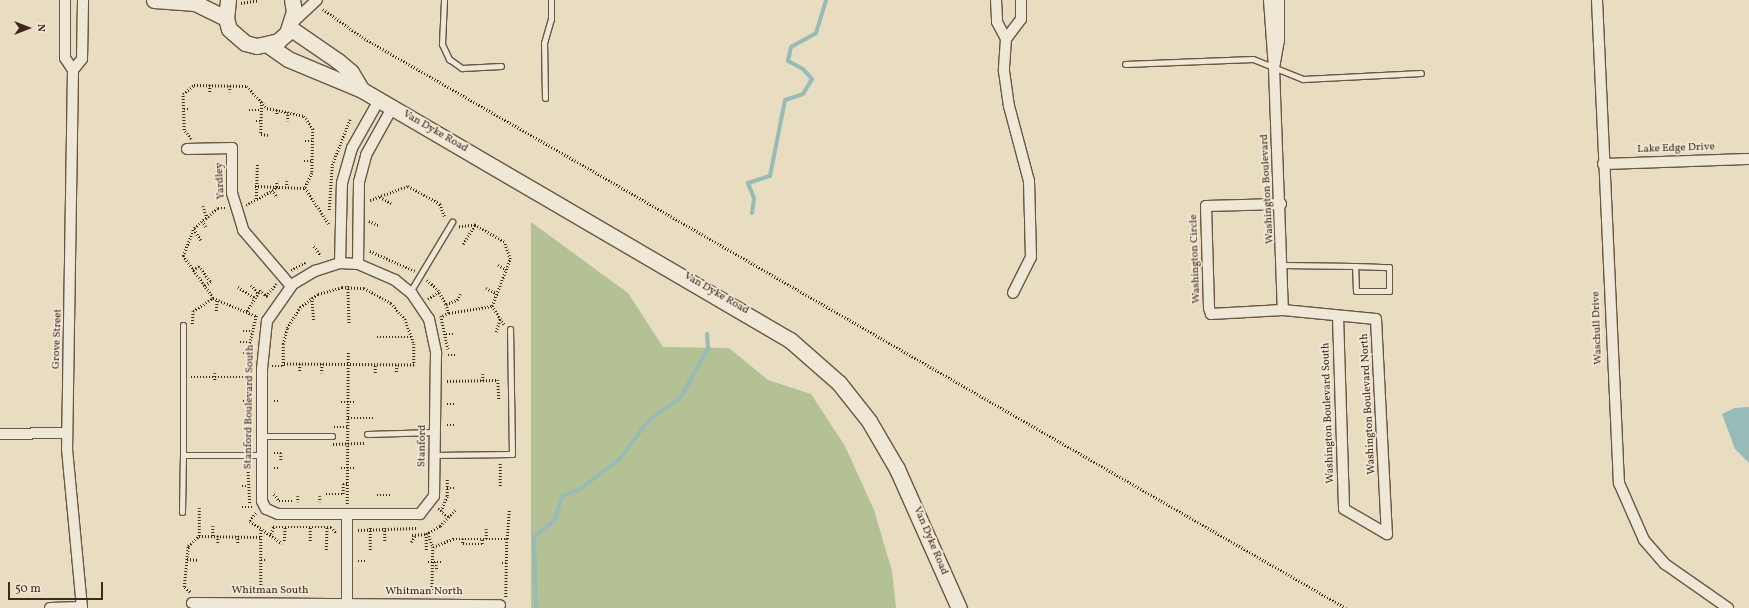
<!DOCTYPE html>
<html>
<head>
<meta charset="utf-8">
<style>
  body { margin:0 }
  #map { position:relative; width:1749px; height:608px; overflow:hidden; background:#e8dcc1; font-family:Vollkorn,serif }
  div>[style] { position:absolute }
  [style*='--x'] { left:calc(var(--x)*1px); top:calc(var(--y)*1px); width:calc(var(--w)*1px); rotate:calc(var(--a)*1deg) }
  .green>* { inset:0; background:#b4c194 }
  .water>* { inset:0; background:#97bbb6 }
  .stream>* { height:4px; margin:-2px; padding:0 2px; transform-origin:2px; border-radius:2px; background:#97bbb6 }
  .path>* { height:2.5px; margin-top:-1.25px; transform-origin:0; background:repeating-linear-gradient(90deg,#3f291b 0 1px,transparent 0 3px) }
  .roads { filter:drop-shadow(1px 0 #695644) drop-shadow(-1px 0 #695644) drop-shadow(0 1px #695644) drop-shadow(0 -1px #695644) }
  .lane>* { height:5px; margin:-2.5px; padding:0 2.5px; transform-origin:2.5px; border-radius:2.5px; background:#f0e8d7 }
  .street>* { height:10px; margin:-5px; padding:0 5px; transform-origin:5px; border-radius:5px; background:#f0e8d7 }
  .secondary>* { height:15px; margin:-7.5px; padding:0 7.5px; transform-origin:7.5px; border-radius:7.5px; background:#f0e8d7 }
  span { translate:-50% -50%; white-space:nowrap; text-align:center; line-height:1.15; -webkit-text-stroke:3.5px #f0e8d7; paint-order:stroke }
  .street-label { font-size:11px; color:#3f291b }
  .north { position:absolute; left:8px; top:8px; width:40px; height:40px; -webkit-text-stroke:3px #f0e8d7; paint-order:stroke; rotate:90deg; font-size:11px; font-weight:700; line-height:16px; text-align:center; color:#3f291b }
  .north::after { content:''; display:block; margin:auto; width:14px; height:18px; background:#3f291b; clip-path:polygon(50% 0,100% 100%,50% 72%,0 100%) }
  .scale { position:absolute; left:8px; top:582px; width:95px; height:18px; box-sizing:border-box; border:2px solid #3f291b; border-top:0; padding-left:5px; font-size:12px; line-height:14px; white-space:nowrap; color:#3f291b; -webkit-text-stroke:3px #f0e8d7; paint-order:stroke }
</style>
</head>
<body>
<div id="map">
  <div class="green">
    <div style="clip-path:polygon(531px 222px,628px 293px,663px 347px,729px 348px,768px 380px,811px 394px,845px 446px,874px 510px,892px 571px,896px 608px,531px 608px)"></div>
  </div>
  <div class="water">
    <div style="clip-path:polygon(1749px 407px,1749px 463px,1735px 449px,1722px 414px,1735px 408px)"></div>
  </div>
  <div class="stream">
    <div style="--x:752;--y:213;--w:15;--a:-82"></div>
    <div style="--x:754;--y:198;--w:16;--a:-112"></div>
    <div style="--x:748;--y:183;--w:23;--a:-18"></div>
    <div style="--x:770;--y:176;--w:77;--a:-78.8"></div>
    <div style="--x:785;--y:100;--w:19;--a:-18"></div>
    <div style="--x:803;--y:94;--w:17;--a:-59"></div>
    <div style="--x:812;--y:79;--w:13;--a:-132"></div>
    <div style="--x:803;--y:69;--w:17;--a:-152"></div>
    <div style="--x:788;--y:61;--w:14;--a:-78"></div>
    <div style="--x:791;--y:47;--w:29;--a:-29"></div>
    <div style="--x:816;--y:33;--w:34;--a:-73"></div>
    <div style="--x:536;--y:608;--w:71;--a:-91.6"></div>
    <div style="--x:534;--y:537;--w:27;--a:-39"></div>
    <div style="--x:555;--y:520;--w:25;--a:-74"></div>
    <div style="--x:562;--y:496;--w:19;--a:-21"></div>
    <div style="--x:580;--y:489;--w:50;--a:-36.9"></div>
    <div style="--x:620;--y:459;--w:47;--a:-53.6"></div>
    <div style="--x:648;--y:421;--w:41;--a:-36"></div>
    <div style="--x:681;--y:397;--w:56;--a:-61.1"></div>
    <div style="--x:708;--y:348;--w:14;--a:-94"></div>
  </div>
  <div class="path">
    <div style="--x:241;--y:3;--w:18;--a:-9"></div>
    <div style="--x:323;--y:9;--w:48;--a:35.7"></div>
    <div style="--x:362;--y:37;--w:1138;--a:30.13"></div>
    <div style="--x:210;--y:85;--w:7;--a:90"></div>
    <div style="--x:230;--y:86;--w:6;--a:90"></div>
    <div style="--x:262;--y:102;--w:32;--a:92"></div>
    <div style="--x:261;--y:134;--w:7;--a:8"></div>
    <div style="--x:184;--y:109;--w:6;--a:0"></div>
    <div style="--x:249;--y:110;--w:12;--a:0"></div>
    <div style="--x:277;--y:110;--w:4;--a:90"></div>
    <div style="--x:288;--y:112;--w:9;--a:90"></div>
    <div style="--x:256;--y:121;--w:5;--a:0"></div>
    <div style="--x:191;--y:139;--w:11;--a:-128"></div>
    <div style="--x:184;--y:130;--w:36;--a:-92"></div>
    <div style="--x:183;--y:94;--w:14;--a:-39"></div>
    <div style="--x:194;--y:85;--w:53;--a:1.1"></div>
    <div style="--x:247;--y:86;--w:30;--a:48"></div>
    <div style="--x:267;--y:108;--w:38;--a:12"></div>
    <div style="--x:304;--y:116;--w:16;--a:55"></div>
    <div style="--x:313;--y:129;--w:44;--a:91.3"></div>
    <div style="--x:312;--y:173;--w:17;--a:115"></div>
    <div style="--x:305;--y:141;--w:7;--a:0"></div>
    <div style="--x:304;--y:161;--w:8;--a:0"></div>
    <div style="--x:287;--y:181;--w:6;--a:90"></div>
    <div style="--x:255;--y:186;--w:50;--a:2.3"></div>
    <div style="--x:305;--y:188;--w:43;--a:56.3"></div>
    <div style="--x:276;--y:187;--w:6;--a:-81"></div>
    <div style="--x:272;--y:190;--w:9;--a:54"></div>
    <div style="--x:380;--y:197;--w:13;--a:29"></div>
    <div style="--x:256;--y:199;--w:36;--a:-88"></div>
    <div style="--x:370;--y:200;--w:40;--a:-20.2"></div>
    <div style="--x:408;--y:186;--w:37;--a:29"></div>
    <div style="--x:440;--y:204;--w:14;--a:69"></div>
    <div style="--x:246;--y:205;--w:37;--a:-29"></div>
    <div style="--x:203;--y:206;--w:12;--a:70"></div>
    <div style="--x:329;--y:210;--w:45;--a:-86.2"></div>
    <div style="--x:332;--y:165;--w:49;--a:-68.6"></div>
    <div style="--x:202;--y:221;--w:7;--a:56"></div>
    <div style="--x:369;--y:221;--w:10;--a:24"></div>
    <div style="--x:194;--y:229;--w:13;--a:58"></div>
    <div style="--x:463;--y:244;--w:22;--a:-58"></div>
    <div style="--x:314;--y:246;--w:12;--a:55"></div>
    <div style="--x:370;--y:251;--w:49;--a:24"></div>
    <div style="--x:498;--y:265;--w:9;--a:27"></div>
    <div style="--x:193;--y:270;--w:7;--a:-34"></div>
    <div style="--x:199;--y:266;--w:20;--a:53"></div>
    <div style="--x:211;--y:282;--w:8;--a:150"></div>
    <div style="--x:291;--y:270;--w:17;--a:-28"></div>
    <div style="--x:427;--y:280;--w:15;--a:42"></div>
    <div style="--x:438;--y:290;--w:16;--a:60"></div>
    <div style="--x:446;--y:304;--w:9;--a:72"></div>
    <div style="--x:449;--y:313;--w:9;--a:153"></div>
    <div style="--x:251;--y:285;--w:11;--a:49"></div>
    <div style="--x:348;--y:286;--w:37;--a:88"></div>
    <div style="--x:238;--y:287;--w:20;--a:33"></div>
    <div style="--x:486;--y:288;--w:11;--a:27"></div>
    <div style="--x:266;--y:296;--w:16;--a:-50"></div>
    <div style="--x:213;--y:298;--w:52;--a:-125.5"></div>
    <div style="--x:183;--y:256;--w:30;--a:-69"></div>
    <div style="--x:194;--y:228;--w:31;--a:-40"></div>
    <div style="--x:218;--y:208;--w:7;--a:0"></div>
    <div style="--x:312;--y:298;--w:22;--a:85"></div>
    <div style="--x:428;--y:299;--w:14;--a:-36"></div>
    <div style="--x:446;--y:304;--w:12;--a:-20"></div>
    <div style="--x:457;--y:300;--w:7;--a:-63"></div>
    <div style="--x:492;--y:306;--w:22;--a:56"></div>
    <div style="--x:216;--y:311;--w:11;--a:-85"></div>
    <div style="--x:247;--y:311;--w:25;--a:-58"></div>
    <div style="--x:260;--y:290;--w:12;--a:42"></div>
    <div style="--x:449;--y:313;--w:44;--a:-9.2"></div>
    <div style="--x:492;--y:306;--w:50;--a:-69"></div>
    <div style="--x:510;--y:259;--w:18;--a:-109"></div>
    <div style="--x:504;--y:242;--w:34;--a:-150"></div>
    <div style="--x:475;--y:225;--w:17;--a:173"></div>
    <div style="--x:441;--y:316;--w:34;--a:78"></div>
    <div style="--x:192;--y:324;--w:13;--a:-86"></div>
    <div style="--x:193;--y:311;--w:24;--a:-33"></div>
    <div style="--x:213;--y:298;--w:47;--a:22.7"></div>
    <div style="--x:243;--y:331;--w:8;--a:0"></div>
    <div style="--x:496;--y:332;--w:15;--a:-74"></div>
    <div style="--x:446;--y:334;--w:8;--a:0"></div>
    <div style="--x:377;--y:337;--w:35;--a:0"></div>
    <div style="--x:240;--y:342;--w:9;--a:0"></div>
    <div style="--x:243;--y:353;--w:6;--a:0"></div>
    <div style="--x:448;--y:355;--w:7;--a:0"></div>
    <div style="--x:300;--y:364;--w:8;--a:90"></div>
    <div style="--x:322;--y:364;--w:9;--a:90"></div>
    <div style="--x:272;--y:366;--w:11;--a:0"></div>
    <div style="--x:283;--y:366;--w:22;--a:-90"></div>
    <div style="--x:283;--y:344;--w:16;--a:-76"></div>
    <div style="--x:287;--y:328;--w:25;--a:-58"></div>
    <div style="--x:300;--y:307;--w:22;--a:-36"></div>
    <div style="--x:318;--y:294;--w:25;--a:-16"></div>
    <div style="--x:342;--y:287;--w:22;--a:3"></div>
    <div style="--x:364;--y:288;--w:31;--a:29"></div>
    <div style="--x:391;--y:303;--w:21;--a:49"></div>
    <div style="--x:405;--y:319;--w:27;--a:70"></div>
    <div style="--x:414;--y:344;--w:21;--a:90"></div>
    <div style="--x:414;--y:365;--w:131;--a:-179.6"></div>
    <div style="--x:396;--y:372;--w:7;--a:-82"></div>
    <div style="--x:215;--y:373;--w:8;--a:90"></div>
    <div style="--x:375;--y:373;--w:8;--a:-90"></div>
    <div style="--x:483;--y:374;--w:7;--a:90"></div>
    <div style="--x:191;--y:377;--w:57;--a:0"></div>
    <div style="--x:447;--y:381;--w:51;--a:-1.1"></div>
    <div style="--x:498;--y:380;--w:20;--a:87"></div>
    <div style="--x:243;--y:401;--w:5;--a:0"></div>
    <div style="--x:274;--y:401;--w:5;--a:0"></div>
    <div style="--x:341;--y:402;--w:14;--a:0"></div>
    <div style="--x:447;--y:404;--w:9;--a:0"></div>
    <div style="--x:348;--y:418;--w:25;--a:0"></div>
    <div style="--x:243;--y:423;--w:5;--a:0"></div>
    <div style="--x:447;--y:425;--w:9;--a:0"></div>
    <div style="--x:334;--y:427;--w:14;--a:0"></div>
    <div style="--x:333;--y:444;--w:33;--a:-2"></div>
    <div style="--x:248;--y:445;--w:99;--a:-89.4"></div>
    <div style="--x:249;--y:346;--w:32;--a:-77"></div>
    <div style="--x:274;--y:453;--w:7;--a:0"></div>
    <div style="--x:281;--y:453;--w:8;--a:90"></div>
    <div style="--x:248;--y:466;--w:38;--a:87"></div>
    <div style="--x:274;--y:468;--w:5;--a:0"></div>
    <div style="--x:341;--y:468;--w:13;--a:0"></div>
    <div style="--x:242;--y:486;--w:6;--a:0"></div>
    <div style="--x:500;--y:486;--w:24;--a:-90"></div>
    <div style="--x:447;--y:488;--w:9;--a:0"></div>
    <div style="--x:274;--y:494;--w:9;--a:54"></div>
    <div style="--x:279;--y:501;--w:14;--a:0"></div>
    <div style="--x:326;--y:494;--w:17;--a:0"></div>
    <div style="--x:343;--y:494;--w:10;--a:-90"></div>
    <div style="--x:343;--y:484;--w:4;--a:0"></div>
    <div style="--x:377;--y:495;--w:15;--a:0"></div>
    <div style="--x:298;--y:496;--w:6;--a:90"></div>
    <div style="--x:320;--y:496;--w:6;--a:90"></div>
    <div style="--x:347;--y:504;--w:153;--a:-89.6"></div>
    <div style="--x:242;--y:507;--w:10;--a:0"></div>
    <div style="--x:441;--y:511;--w:16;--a:-68"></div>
    <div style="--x:447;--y:496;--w:18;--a:-90"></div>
    <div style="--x:256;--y:513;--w:10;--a:127"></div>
    <div style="--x:250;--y:521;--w:39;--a:35"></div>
    <div style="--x:448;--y:517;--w:11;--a:-41"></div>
    <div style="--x:213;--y:526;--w:10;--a:90"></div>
    <div style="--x:273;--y:527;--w:58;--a:0"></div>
    <div style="--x:331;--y:527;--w:8;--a:50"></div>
    <div style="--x:385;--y:528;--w:14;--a:90"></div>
    <div style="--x:261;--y:530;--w:63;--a:90"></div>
    <div style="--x:358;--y:530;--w:58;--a:-2"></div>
    <div style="--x:428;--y:533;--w:15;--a:70"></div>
    <div style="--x:433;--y:547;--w:47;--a:91.2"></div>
    <div style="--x:271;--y:534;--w:9;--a:-72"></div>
    <div style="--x:412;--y:535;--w:14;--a:-4"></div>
    <div style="--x:426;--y:534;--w:16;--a:-30"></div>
    <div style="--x:440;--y:526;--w:12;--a:-48"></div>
    <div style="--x:448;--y:517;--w:13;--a:-141"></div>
    <div style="--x:199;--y:536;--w:28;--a:-90"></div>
    <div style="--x:218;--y:536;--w:7;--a:90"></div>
    <div style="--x:238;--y:536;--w:8;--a:90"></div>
    <div style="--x:463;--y:539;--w:5;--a:90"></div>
    <div style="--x:463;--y:544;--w:19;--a:0"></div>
    <div style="--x:482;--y:544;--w:5;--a:-90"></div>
    <div style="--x:486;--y:539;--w:10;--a:-90"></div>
    <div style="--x:507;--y:539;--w:30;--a:-86"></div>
    <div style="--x:284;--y:541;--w:14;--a:-86"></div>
    <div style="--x:310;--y:541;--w:14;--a:-90"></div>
    <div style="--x:411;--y:542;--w:7;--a:-56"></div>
    <div style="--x:433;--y:547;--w:22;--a:-22"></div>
    <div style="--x:453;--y:539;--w:54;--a:0"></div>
    <div style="--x:507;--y:539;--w:58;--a:91"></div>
    <div style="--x:326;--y:550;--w:23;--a:-88"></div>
    <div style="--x:370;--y:550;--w:23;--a:-90"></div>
    <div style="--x:426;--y:550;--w:16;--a:-90"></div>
    <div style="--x:187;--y:559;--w:11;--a:5"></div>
    <div style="--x:261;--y:560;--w:6;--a:0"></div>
    <div style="--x:358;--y:561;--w:9;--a:0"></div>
    <div style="--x:428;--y:562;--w:14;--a:0"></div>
    <div style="--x:435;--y:562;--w:9;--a:72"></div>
    <div style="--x:502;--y:563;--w:5;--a:0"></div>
    <div style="--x:190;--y:592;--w:8;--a:-140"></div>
    <div style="--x:184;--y:587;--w:41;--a:-84.4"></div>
    <div style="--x:188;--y:546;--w:15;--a:-42"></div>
    <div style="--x:199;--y:536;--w:62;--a:0.9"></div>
  </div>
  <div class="roads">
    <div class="lane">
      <div style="--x:444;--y:0;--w:44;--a:92.6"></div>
      <div style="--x:442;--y:44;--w:17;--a:65"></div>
      <div style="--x:449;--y:59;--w:16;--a:35"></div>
      <div style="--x:462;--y:68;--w:39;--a:-3"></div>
      <div style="--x:1125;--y:64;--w:128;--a:-2.2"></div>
      <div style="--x:1253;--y:59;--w:54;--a:21.8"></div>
      <div style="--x:1303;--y:79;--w:118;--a:-2.9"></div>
      <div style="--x:545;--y:98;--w:55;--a:-91"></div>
      <div style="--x:544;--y:43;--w:25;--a:-74"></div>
      <div style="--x:551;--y:19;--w:19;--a:-90"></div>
      <div style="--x:1283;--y:265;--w:72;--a:0.8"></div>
      <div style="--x:1355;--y:266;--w:34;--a:2"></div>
      <div style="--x:1389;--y:267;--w:24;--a:90"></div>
      <div style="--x:1389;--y:291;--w:33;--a:180"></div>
      <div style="--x:1356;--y:291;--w:25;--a:-92"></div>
      <div style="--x:410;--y:292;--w:82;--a:-59"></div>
      <div style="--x:183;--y:325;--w:130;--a:90"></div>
      <div style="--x:183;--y:455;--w:78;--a:0"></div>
      <div style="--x:367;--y:434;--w:68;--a:-1.7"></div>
      <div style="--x:261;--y:436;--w:71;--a:0"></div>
      <div style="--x:434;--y:455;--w:78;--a:-0.7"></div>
      <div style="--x:512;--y:454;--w:125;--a:-90.9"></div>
      <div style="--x:182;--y:512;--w:57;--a:-89"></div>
    </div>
    <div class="street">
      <div style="--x:65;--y:0;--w:58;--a:90"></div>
      <div style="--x:65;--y:58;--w:14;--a:56"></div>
      <div style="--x:73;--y:70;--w:379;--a:90.9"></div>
      <div style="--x:67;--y:449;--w:160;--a:84.6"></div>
      <div style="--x:996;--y:0;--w:22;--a:87"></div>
      <div style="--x:997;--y:22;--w:19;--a:62"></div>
      <div style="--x:1006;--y:39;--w:32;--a:94"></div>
      <div style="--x:1004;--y:71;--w:35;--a:82"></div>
      <div style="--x:1009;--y:106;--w:78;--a:75.1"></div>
      <div style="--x:1029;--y:181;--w:76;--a:88.5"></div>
      <div style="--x:1031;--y:257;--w:40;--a:116.6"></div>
      <div style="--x:1269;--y:0;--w:68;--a:85.8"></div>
      <div style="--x:1274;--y:68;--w:27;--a:-80"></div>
      <div style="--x:1279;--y:41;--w:41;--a:-90"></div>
      <div style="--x:1597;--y:0;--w:484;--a:87.4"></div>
      <div style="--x:1619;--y:483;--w:62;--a:66.3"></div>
      <div style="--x:1644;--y:540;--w:32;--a:49"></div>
      <div style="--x:1665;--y:564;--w:77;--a:34.9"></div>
      <div style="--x:292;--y:23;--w:34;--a:-43"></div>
      <div style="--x:1006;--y:39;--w:25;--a:-53"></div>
      <div style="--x:1021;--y:19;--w:19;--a:-90"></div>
      <div style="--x:1274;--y:68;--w:242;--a:87.9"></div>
      <div style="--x:73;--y:70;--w:14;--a:-51"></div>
      <div style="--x:82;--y:59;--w:59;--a:-89"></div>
      <div style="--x:187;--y:149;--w:45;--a:-1.3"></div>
      <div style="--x:232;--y:148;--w:45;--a:90"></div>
      <div style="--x:232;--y:193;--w:39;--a:73"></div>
      <div style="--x:243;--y:230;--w:74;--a:49.4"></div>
      <div style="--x:1603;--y:164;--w:146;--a:-2"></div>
      <div style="--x:1281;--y:204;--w:75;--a:178.5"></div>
      <div style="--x:1206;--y:206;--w:102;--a:88.3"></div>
      <div style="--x:1209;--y:308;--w:6;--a:72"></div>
      <div style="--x:1211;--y:314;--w:72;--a:-3.2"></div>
      <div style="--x:1283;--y:310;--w:93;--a:5.5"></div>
      <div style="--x:1376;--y:319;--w:215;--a:87.1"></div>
      <div style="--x:340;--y:263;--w:18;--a:3"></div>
      <div style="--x:358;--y:264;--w:40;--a:23.4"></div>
      <div style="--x:395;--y:280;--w:22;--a:39"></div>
      <div style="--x:412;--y:294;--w:30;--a:56"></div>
      <div style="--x:429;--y:319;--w:35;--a:78"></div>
      <div style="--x:436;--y:353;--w:143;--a:90.8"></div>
      <div style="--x:434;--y:496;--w:23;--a:128"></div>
      <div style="--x:420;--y:514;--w:142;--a:180"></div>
      <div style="--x:278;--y:514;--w:13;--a:-157"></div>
      <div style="--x:266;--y:509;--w:9;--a:-117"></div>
      <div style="--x:262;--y:501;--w:132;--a:-90"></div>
      <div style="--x:262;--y:369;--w:48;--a:-84.1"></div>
      <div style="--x:267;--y:321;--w:45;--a:-54.9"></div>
      <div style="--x:293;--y:284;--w:26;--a:-31"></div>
      <div style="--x:315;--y:271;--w:26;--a:-18"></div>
      <div style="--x:340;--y:263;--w:80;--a:-88.6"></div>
      <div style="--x:342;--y:183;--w:36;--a:-74"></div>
      <div style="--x:352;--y:148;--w:55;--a:-60.6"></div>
      <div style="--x:358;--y:264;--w:82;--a:-89.3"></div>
      <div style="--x:359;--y:182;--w:28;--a:-75"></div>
      <div style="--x:366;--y:155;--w:54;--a:-61"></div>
      <div style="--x:1338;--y:316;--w:193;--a:88.2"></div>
      <div style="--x:1344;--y:509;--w:50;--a:30.2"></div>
      <div style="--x:0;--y:434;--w:67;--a:-0.9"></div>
      <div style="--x:192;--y:603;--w:308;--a:0.4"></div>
      <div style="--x:50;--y:608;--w:32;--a:-2"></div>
      <div style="--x:347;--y:608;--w:93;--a:-90"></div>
    </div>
    <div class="secondary">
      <div style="--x:154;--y:0;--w:41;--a:4.2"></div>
      <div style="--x:195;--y:3;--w:34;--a:26"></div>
      <div style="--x:228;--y:0;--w:18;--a:96"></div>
      <div style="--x:226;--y:18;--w:11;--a:75"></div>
      <div style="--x:229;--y:29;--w:21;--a:41"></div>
      <div style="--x:245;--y:43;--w:12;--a:14"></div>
      <div style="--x:257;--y:46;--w:22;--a:-13"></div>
      <div style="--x:278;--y:41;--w:12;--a:-42"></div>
      <div style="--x:287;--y:33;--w:23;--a:-72"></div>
      <div style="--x:294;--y:11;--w:11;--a:-100"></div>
      <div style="--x:290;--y:28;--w:58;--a:34.5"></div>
      <div style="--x:338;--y:61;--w:17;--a:40"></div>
      <div style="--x:351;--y:72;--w:21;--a:59"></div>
      <div style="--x:268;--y:45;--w:24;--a:35"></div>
      <div style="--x:288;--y:59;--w:80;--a:22.7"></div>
      <div style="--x:362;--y:90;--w:496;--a:30.3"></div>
      <div style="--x:790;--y:340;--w:65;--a:41.3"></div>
      <div style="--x:839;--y:383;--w:48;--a:51.7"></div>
      <div style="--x:869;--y:421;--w:56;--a:59.7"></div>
      <div style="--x:897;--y:469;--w:152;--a:66"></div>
    </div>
  </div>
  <div class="street-label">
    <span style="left:435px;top:132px;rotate:30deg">Van Dyke Road</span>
    <span style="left:1676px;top:149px;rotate:-2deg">Lake Edge Drive</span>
    <span style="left:221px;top:181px;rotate:-93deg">Yardley</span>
    <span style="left:1268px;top:189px;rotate:-93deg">Washington Boulevard</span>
    <span style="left:1196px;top:259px;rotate:-92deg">Washington Circle</span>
    <span style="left:716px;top:294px;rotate:30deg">Van Dyke Road</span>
    <span style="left:1598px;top:328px;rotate:-92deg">Waschull Drive</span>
    <span style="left:58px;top:339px;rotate:-88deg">Grove Street</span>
    <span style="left:1369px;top:404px;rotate:-93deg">Washington Boulevard North</span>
    <span style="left:250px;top:407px;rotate:-89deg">Stanford Boulevard South</span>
    <span style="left:1329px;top:413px;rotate:-92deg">Washington Boulevard South</span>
    <span style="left:423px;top:446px;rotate:-89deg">Stanford</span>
    <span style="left:930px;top:541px;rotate:67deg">Van Dyke Road</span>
    <span style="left:270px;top:591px">Whitman South</span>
    <span style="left:424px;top:592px">Whitman North</span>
  </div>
  <div class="north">N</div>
  <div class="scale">50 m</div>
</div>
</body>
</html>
